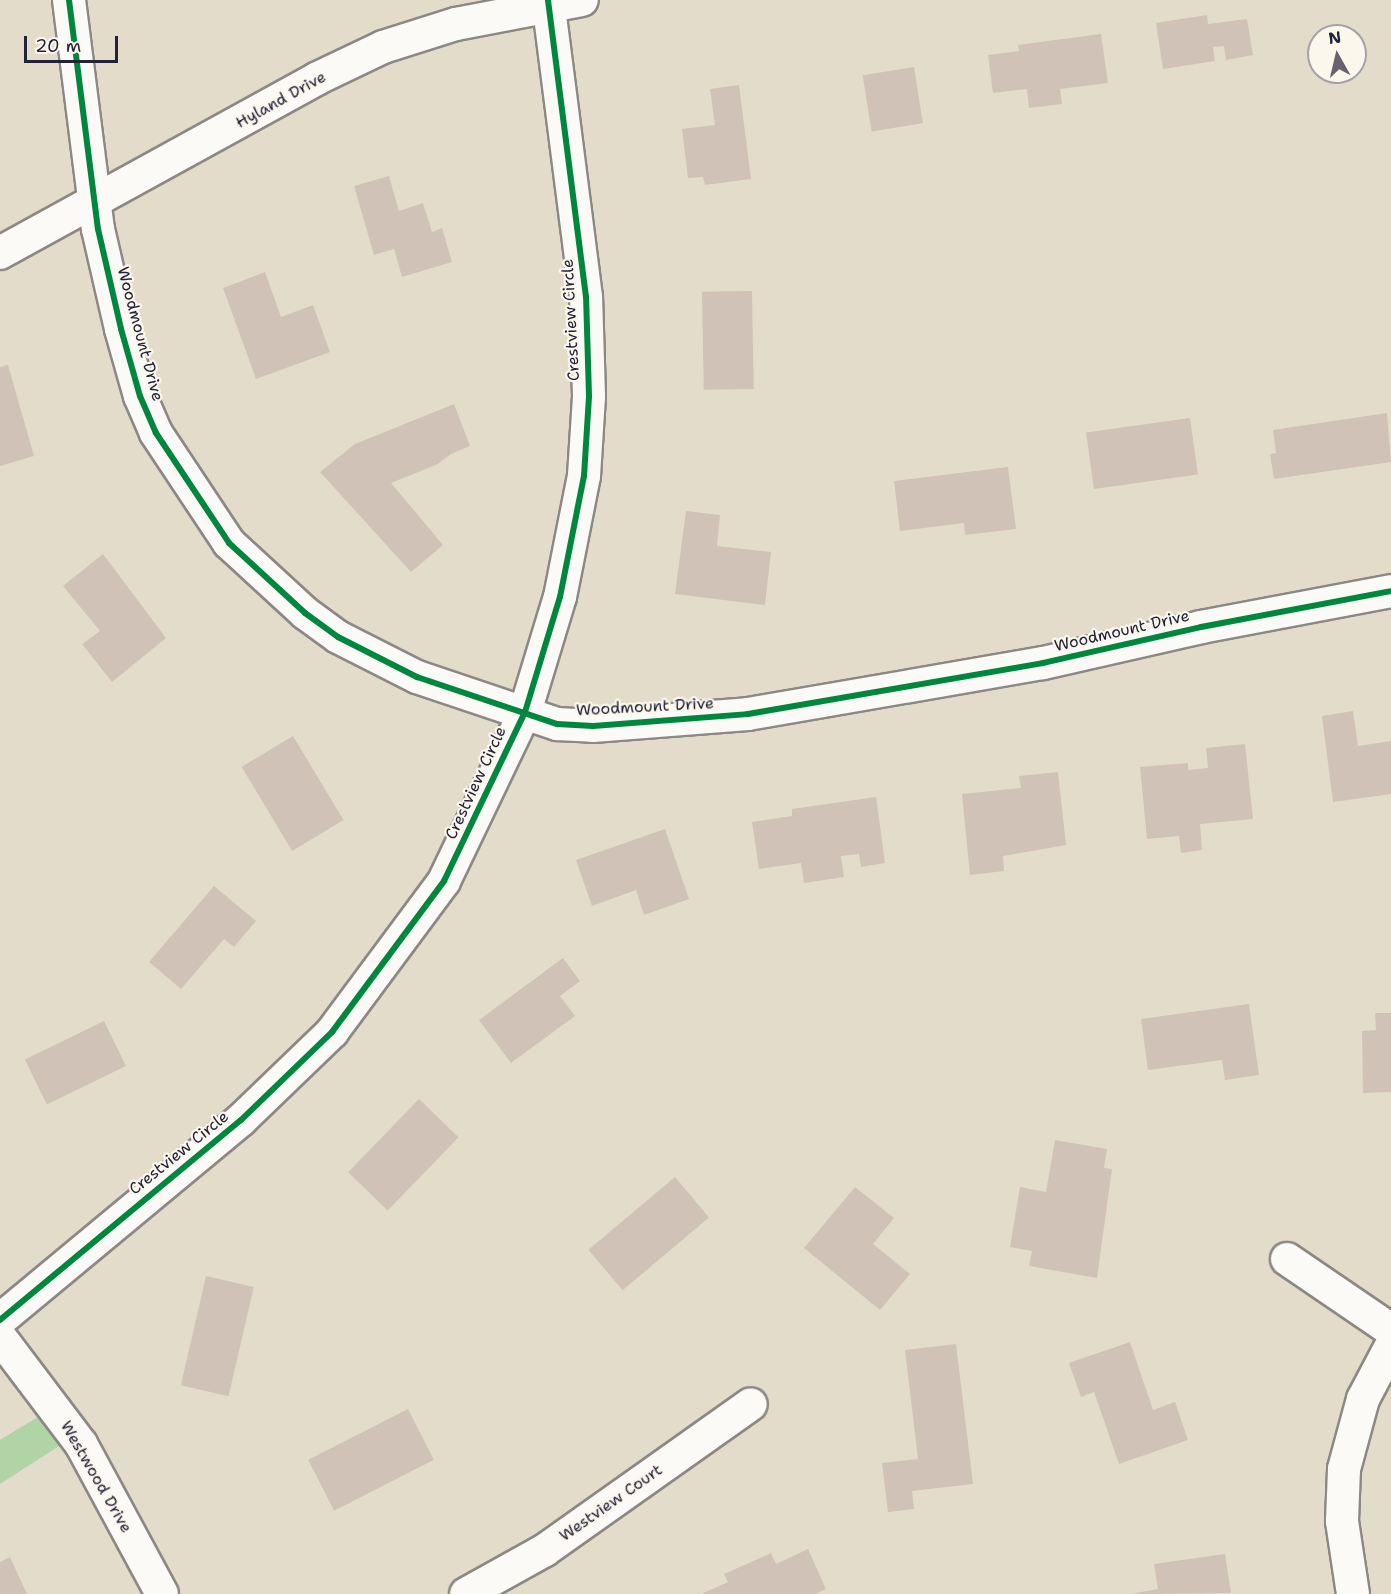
<!DOCTYPE html>
<html>
<head>
<meta charset="utf-8">
<style>
  body { margin:0 }
  #map { position:relative; width:1391px; height:1594px; overflow:hidden; background:#e3dccb; font-family:"Shantell Sans",sans-serif }
  div>[style] { position:absolute }
  [style*='--x'] { left:calc(var(--x)*1px); top:calc(var(--y)*1px); width:calc(var(--w)*1px); rotate:calc(var(--a)*1deg) }
  .green>* { inset:0; background:#b1d4a6 }
  .building>* { inset:0; background:#d1c2b7; transform-origin:0 0 }
  .roads { filter:drop-shadow(2px 0 #8c8884) drop-shadow(-2px 0 #8c8884) drop-shadow(0 2px #8c8884) drop-shadow(0 -2px #8c8884) }
  .minor>* { height:32px; margin:-16px; padding:0 16px; transform-origin:16px; border-radius:16px; background:#fbfaf7 }
  .cycleway>* { height:6px; margin:-3px; padding:0 3px; transform-origin:3px; border-radius:3px; background:#00873e }
  span { translate:-50% -50%; white-space:nowrap; text-align:center; line-height:1.15; -webkit-text-stroke:4.5px #fbf7ec; paint-order:stroke }
  .street-label { font-size:16px; color:#22223b }
  .north { position:absolute; left:1307px; top:24px; width:60px; height:60px; box-sizing:border-box; background:#fbf7ec; border:2px solid #a4a2a5; border-radius:50%; rotate:352deg; font-size:16px; font-weight:700; line-height:24px; text-align:center; color:#22223b }
  .north::after { content:''; display:block; margin:auto; width:21px; height:27px; background:#66636d; clip-path:polygon(50% 0,100% 100%,50% 72%,0 100%) }
  .scale { position:absolute; left:24px; top:36px; width:94px; height:27px; box-sizing:border-box; border:3px solid #22223b; border-top:0; padding-left:8px; font-size:18px; line-height:21px; white-space:nowrap; color:#22223b; -webkit-text-stroke:4px #fbf7ec; paint-order:stroke }
</style>
</head>
<body>
<div id="map">
  <div class="green">
    <div style="clip-path:polygon(41px 1415px,59px 1446px,0 1484px,0 1440px)"></div>
  </div>
  <div class="building">
    <div style="clip-path:polygon(1207px 15px,1208px 24px,1247px 19px,1253px 55px,1226px 60px,1224px 46px,1213px 47px,1215px 61px,1163px 69px,1156px 23px)"></div>
    <div style="clip-path:polygon(1101px 34px,1108px 83px,1060px 89px,1062px 104px,1029px 108px,1027px 89px,993px 93px,988px 55px,1019px 51px,1018px 45px)"></div>
    <div style="left:914px;top:67px;width:57px;height:52px;rotate:81deg"></div>
    <div style="clip-path:polygon(739px 85px,751px 179px,705px 185px,703px 177px,688px 178px,682px 129px,715px 125px,710px 89px)"></div>
    <div style="clip-path:polygon(389px 176px,399px 211px,423px 203px,432px 232px,442px 228px,452px 262px,402px 277px,394px 249px,374px 255px,354px 186px)"></div>
    <div style="clip-path:polygon(265px 272px,281px 317px,313px 305px,330px 352px,256px 379px,223px 288px)"></div>
    <div style="left:752px;top:291px;width:98px;height:50px;rotate:89deg"></div>
    <div style="clip-path:polygon(8px 365px,34px 456px,0 466px,0 367px)"></div>
    <div style="clip-path:polygon(454px 404px,470px 446px,451px 454px,438px 464px,391px 483px,443px 545px,411px 572px,320px 472px,355px 444px)"></div>
    <div style="clip-path:polygon(1387px 413px,1391px 462px,1274px 479px,1270px 454px,1276px 453px,1273px 430px)"></div>
    <div style="left:1190px;top:418px;width:57px;height:105px;rotate:82deg"></div>
    <div style="clip-path:polygon(1008px 467px,1016px 529px,965px 535px,964px 523px,900px 531px,894px 481px)"></div>
    <div style="clip-path:polygon(686px 511px,720px 515px,717px 546px,771px 552px,765px 605px,675px 594px)"></div>
    <div style="clip-path:polygon(103px 554px,166px 638px,112px 682px,82px 644px,100px 631px,63px 586px)"></div>
    <div style="clip-path:polygon(1353px 711px,1358px 746px,1391px 741px,1391px 794px,1333px 802px,1322px 716px)"></div>
    <div style="left:293px;top:736px;width:98px;height:60px;rotate:59deg"></div>
    <div style="clip-path:polygon(1245px 744px,1253px 819px,1200px 824px,1202px 850px,1181px 853px,1179px 836px,1147px 839px,1140px 767px,1188px 763px,1188px 770px,1208px 768px,1206px 748px)"></div>
    <div style="clip-path:polygon(1058px 772px,1066px 845px,1003px 856px,1004px 871px,970px 875px,962px 794px,1021px 788px,1019px 776px)"></div>
    <div style="clip-path:polygon(876px 797px,885px 863px,861px 867px,859px 854px,841px 856px,844px 877px,804px 883px,801px 863px,759px 869px,752px 822px,792px 816px,792px 809px)"></div>
    <div style="clip-path:polygon(665px 829px,689px 899px,644px 915px,636px 890px,592px 906px,576px 860px)"></div>
    <div style="clip-path:polygon(214px 886px,256px 921px,234px 947px,224px 939px,181px 989px,149px 962px)"></div>
    <div style="clip-path:polygon(563px 958px,580px 981px,560px 996px,575px 1016px,511px 1063px,479px 1020px)"></div>
    <div style="clip-path:polygon(1249px 1004px,1259px 1075px,1225px 1080px,1222px 1060px,1148px 1070px,1141px 1019px)"></div>
    <div style="clip-path:polygon(1375px 1013px,1391px 1013px,1391px 1092px,1363px 1093px,1362px 1031px,1376px 1030px)"></div>
    <div style="left:104px;top:1021px;width:50px;height:88px;rotate:64deg"></div>
    <div style="left:419px;top:1099px;width:55px;height:102px;rotate:44deg"></div>
    <div style="clip-path:polygon(1055px 1140px,1107px 1149px,1104px 1168px,1112px 1169px,1097px 1278px,1029px 1266px,1032px 1251px,1010px 1247px,1020px 1187px,1046px 1192px)"></div>
    <div style="left:675px;top:1177px;width:53px;height:113px;rotate:50deg"></div>
    <div style="clip-path:polygon(855px 1187px,894px 1218px,873px 1244px,910px 1274px,880px 1310px,804px 1248px)"></div>
    <div style="left:206px;top:1276px;width:49px;height:112px;rotate:13deg"></div>
    <div style="clip-path:polygon(1130px 1342px,1153px 1410px,1175px 1402px,1188px 1440px,1119px 1464px,1094px 1392px,1081px 1397px,1069px 1363px)"></div>
    <div style="clip-path:polygon(956px 1344px,973px 1484px,912px 1491px,914px 1509px,888px 1512px,882px 1463px,918px 1459px,905px 1350px)"></div>
    <div style="left:408px;top:1409px;width:57px;height:112px;rotate:63deg"></div>
    <div style="clip-path:polygon(808px 1549px,826px 1589px,815px 1594px,701px 1594px,728px 1582px,724px 1574px,771px 1553px,776px 1564px)"></div>
    <div style="clip-path:polygon(1225px 1554px,1231px 1593px,1130px 1594px,1158px 1589px,1154px 1564px)"></div>
    <div style="clip-path:polygon(10px 1557px,27px 1594px,0 1594px,0 1562px)"></div>
  </div>
  <div class="roads">
    <div class="minor">
      <div style="--x:69;--y:0;--w:231;--a:82.8"></div>
      <div style="--x:98;--y:229;--w:103;--a:77"></div>
      <div style="--x:121;--y:329;--w:70;--a:74.2"></div>
      <div style="--x:140;--y:396;--w:40;--a:66.6"></div>
      <div style="--x:156;--y:433;--w:132;--a:56.4"></div>
      <div style="--x:229;--y:543;--w:103;--a:42.6"></div>
      <div style="--x:305;--y:613;--w:41;--a:36"></div>
      <div style="--x:338;--y:637;--w:89;--a:26.9"></div>
      <div style="--x:417;--y:677;--w:148;--a:18.6"></div>
      <div style="--x:557;--y:724;--w:36;--a:3"></div>
      <div style="--x:593;--y:726;--w:155;--a:-4.4"></div>
      <div style="--x:748;--y:714;--w:299;--a:-9.8"></div>
      <div style="--x:1043;--y:663;--w:162;--a:-12.8"></div>
      <div style="--x:1201;--y:627;--w:193;--a:-10.7"></div>
      <div style="--x:0;--y:253;--w:361;--a:-28.8"></div>
      <div style="--x:316;--y:79;--w:74;--a:-25.5"></div>
      <div style="--x:383;--y:47;--w:77;--a:-17.5"></div>
      <div style="--x:456;--y:24;--w:128;--a:-10.8"></div>
      <div style="--x:1287;--y:1259;--w:126;--a:34.3"></div>
      <div style="--x:0;--y:1320;--w:313;--a:-39.7"></div>
      <div style="--x:241;--y:1120;--w:127;--a:-44"></div>
      <div style="--x:332;--y:1032;--w:188;--a:-53.4"></div>
      <div style="--x:444;--y:881;--w:187;--a:-64.4"></div>
      <div style="--x:525;--y:712;--w:120;--a:-73.1"></div>
      <div style="--x:560;--y:597;--w:123;--a:-78.8"></div>
      <div style="--x:584;--y:476;--w:80;--a:-86.4"></div>
      <div style="--x:589;--y:396;--w:99;--a:-91.7"></div>
      <div style="--x:586;--y:297;--w:299;--a:-97.3"></div>
      <div style="--x:0;--y:1337;--w:134;--a:52.9"></div>
      <div style="--x:81;--y:1444;--w:170;--a:61.6"></div>
      <div style="--x:466;--y:1594;--w:90;--a:-29.1"></div>
      <div style="--x:545;--y:1550;--w:252;--a:-35.3"></div>
      <div style="--x:1353;--y:1594;--w:74;--a:-98.6"></div>
      <div style="--x:1342;--y:1521;--w:52;--a:-87.8"></div>
      <div style="--x:1344;--y:1469;--w:73;--a:-74.8"></div>
      <div style="--x:1363;--y:1399;--w:60;--a:-62.2"></div>
    </div>
  </div>
  <div class="cycleway">
    <div style="--x:69;--y:0;--w:231;--a:82.8"></div>
    <div style="--x:98;--y:229;--w:103;--a:77"></div>
    <div style="--x:121;--y:329;--w:70;--a:74.2"></div>
    <div style="--x:140;--y:396;--w:40;--a:66.6"></div>
    <div style="--x:156;--y:433;--w:132;--a:56.4"></div>
    <div style="--x:229;--y:543;--w:103;--a:42.6"></div>
    <div style="--x:305;--y:613;--w:41;--a:36"></div>
    <div style="--x:338;--y:637;--w:89;--a:26.9"></div>
    <div style="--x:417;--y:677;--w:148;--a:18.6"></div>
    <div style="--x:557;--y:724;--w:36;--a:3"></div>
    <div style="--x:593;--y:726;--w:155;--a:-4.4"></div>
    <div style="--x:748;--y:714;--w:299;--a:-9.8"></div>
    <div style="--x:1043;--y:663;--w:162;--a:-12.8"></div>
    <div style="--x:1201;--y:627;--w:193;--a:-10.7"></div>
    <div style="--x:0;--y:1320;--w:313;--a:-39.7"></div>
    <div style="--x:241;--y:1120;--w:127;--a:-44"></div>
    <div style="--x:332;--y:1032;--w:188;--a:-53.4"></div>
    <div style="--x:444;--y:881;--w:187;--a:-64.4"></div>
    <div style="--x:525;--y:712;--w:120;--a:-73.1"></div>
    <div style="--x:560;--y:597;--w:123;--a:-78.8"></div>
    <div style="--x:584;--y:476;--w:80;--a:-86.4"></div>
    <div style="--x:589;--y:396;--w:99;--a:-91.7"></div>
    <div style="--x:586;--y:297;--w:299;--a:-97.3"></div>
  </div>
  <div class="street-label">
    <span style="left:281px;top:100px;rotate:-29deg">Hyland Drive</span>
    <span style="left:571px;top:320px;rotate:-93deg">Crestview Circle</span>
    <span style="left:140px;top:334px;rotate:75deg">Woodmount Drive</span>
    <span style="left:1122px;top:631px;rotate:-13deg">Woodmount Drive</span>
    <span style="left:645px;top:707px;rotate:-3deg">Woodmount Drive</span>
    <span style="left:476px;top:783px;rotate:-65deg">Crestview Circle</span>
    <span style="left:179px;top:1153px;rotate:-39deg">Crestview Circle</span>
    <span style="left:96px;top:1477px;rotate:60deg">Westwood Drive</span>
    <span style="left:611px;top:1503px;rotate:-35deg">Westview Court</span>
  </div>
  <div class="north">N</div>
  <div class="scale">20 m</div>
</div>
</body>
</html>
